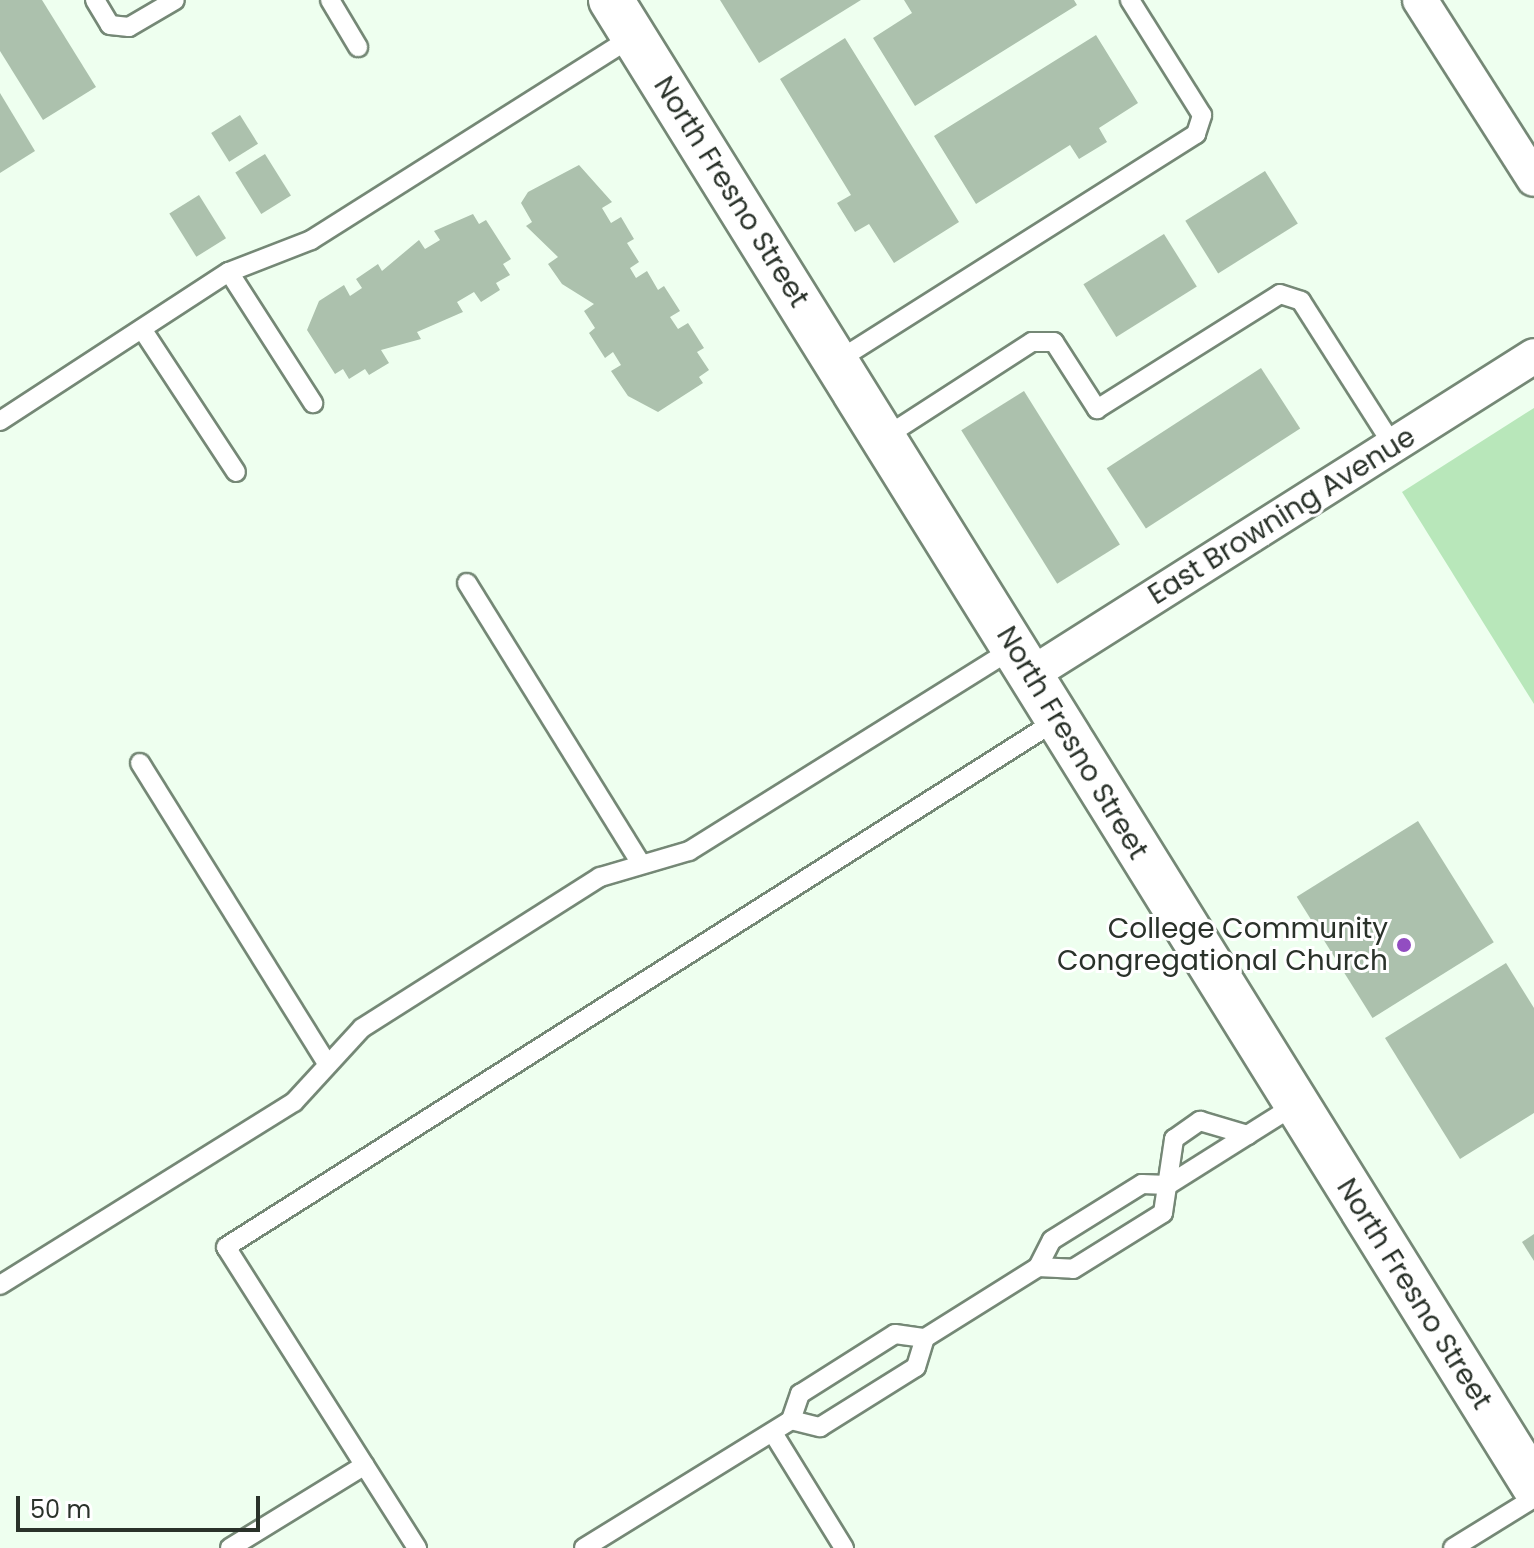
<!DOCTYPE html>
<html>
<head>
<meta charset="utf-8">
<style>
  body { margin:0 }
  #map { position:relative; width:1534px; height:1548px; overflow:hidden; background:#eeffef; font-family:Poppins,sans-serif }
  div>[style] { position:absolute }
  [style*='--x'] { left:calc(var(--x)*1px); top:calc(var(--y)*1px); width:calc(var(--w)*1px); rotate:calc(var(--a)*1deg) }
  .green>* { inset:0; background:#b8e7ba }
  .building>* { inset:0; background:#acc1ad; transform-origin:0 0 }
  .roads { filter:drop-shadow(2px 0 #758876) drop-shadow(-2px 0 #758876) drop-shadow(0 2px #758876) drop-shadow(0 -2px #758876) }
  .lane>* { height:18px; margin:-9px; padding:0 9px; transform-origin:9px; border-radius:9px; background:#fff }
  .street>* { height:34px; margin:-17px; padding:0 17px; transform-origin:17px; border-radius:17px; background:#fff }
  .secondary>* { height:44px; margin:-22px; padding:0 22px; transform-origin:22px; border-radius:22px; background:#fff }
  .dots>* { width:22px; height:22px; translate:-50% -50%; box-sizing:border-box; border:4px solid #fff; border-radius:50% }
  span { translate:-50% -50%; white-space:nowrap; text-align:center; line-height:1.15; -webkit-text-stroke:6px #fff; paint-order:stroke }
  .street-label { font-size:28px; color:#2a322a }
  .poi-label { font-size:28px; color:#2a322a }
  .right { translate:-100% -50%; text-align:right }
  .scale { position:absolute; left:16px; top:1496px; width:244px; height:36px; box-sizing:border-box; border:4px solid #2a322a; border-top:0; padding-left:10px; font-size:24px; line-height:28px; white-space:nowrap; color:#2a322a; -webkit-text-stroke:6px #fff; paint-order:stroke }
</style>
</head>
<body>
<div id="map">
  <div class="green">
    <div style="clip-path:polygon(1534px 408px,1534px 704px,1402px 492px)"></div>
  </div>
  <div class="building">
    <div style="clip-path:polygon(0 0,42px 0,96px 87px,43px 120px,0 51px)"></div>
    <div style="clip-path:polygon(720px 0,861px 0,759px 63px)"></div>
    <div style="clip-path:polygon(904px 0,1074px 0,1077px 5px,915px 106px,873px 38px,912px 13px)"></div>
    <div style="clip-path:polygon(1096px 35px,1138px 103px,1099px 128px,1107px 142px,1079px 159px,1070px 145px,976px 204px,934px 136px)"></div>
    <div style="clip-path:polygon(845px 38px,959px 222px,894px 263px,869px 224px,855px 232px,837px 203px,851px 195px,780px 79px)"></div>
    <div style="clip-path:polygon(0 93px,35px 151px,0 173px)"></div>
    <div style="left:240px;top:115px;width:34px;height:34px;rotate:58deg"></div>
    <div style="left:265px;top:154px;width:49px;height:35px;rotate:58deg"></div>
    <div style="clip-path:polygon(579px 165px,612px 202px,602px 208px,611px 223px,621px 217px,634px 239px,627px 243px,639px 262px,630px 268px,636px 278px,647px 271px,658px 290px,664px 286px,680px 311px,670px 317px,678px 329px,688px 323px,704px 348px,697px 352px,709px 370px,699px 377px,703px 383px,658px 412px,628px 396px,611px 371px,621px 365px,613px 352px,605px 358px,589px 333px,595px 328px,584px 311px,594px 304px,562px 284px,548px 264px,558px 257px,526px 226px,532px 222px,521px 203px,528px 192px)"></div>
    <div style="left:1265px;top:171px;width:62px;height:94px;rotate:58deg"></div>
    <div style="left:199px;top:195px;width:51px;height:35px;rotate:58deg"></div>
    <div style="clip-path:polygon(473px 214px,479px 224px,486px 220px,511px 259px,503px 264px,510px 275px,496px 283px,500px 290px,481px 302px,474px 292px,457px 302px,463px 312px,417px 332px,421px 339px,381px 350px,389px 363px,369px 375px,365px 369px,349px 379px,343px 369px,335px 374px,307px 330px,319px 301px,344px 285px,350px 296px,362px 288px,356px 279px,378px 264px,382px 271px,419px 240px,425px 249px,440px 240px,434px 231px)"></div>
    <div style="left:1164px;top:234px;width:62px;height:95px;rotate:58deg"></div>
    <div style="left:1261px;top:368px;width:72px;height:184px;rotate:57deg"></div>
    <div style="left:1024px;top:391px;width:181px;height:74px;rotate:58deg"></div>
    <div style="left:1418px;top:821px;width:143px;height:143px;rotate:58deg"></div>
    <div style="clip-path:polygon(1506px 963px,1534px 1008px,1534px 1113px,1460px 1159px,1385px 1038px)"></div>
    <div style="clip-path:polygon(1534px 1234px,1534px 1261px,1522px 1242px)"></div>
  </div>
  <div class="roads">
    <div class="lane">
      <div style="--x:95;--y:0;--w:29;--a:59"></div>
      <div style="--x:110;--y:25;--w:19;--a:6"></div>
      <div style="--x:129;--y:27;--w:53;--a:-30.4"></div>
      <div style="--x:330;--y:0;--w:55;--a:59.2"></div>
      <div style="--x:229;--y:272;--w:156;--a:57.3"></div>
      <div style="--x:142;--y:329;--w:171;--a:56.7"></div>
      <div style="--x:837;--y:361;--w:425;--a:-32.3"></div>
      <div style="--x:1196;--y:134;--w:20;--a:-72"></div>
      <div style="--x:1202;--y:115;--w:136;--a:-122.1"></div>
      <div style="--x:0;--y:421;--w:273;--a:-33.1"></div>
      <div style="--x:229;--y:272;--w:88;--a:-21.3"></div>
      <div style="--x:311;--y:240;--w:382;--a:-32.3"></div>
      <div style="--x:885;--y:437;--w:175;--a:-32.9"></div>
      <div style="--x:1032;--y:342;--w:22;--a:0"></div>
      <div style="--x:1054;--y:342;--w:80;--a:57.3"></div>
      <div style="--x:1097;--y:409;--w:216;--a:-32.1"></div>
      <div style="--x:1280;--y:294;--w:22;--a:18"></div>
      <div style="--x:1301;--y:301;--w:173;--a:57.5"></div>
      <div style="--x:467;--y:583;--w:328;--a:58.2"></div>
      <div style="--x:140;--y:763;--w:352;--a:58.1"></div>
      <div style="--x:1038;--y:1267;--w:35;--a:3"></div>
      <div style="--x:1073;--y:1269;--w:106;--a:-31.9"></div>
      <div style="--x:1163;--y:1213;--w:75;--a:-81.5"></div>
      <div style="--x:1174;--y:1139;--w:32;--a:-35"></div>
      <div style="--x:1200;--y:1121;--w:50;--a:16.3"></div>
      <div style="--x:0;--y:1285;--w:346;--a:-31.9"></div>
      <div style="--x:294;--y:1102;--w:100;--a:-47.4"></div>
      <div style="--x:362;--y:1028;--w:282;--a:-32.4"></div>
      <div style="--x:600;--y:877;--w:93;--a:-16.3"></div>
      <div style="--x:689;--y:851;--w:383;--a:-32"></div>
      <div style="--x:791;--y:1420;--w:30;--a:14"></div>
      <div style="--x:820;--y:1427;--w:113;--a:-32"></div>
      <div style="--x:916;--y:1367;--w:30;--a:-73"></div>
      <div style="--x:925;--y:1338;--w:133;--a:-32.1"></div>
      <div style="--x:1038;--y:1267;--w:30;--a:-63"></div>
      <div style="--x:1052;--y:1240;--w:106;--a:-31.9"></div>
      <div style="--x:1142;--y:1184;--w:26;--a:2"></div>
      <div style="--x:1168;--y:1185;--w:150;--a:-32.2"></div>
      <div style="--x:773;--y:1433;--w:135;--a:58.3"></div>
      <div style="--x:230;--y:1548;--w:158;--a:-31.6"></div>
      <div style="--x:417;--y:1548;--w:356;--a:-122.4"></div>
      <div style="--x:226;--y:1247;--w:984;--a:-32.38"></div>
      <div style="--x:584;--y:1548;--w:243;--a:-31.7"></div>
      <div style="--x:791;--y:1420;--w:28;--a:-71"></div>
      <div style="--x:800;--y:1394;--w:112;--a:-32.3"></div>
      <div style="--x:895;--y:1334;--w:30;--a:8"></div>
      <div style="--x:1453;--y:1548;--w:95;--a:-31.7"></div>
    </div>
    <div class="street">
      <div style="--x:1420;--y:0;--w:212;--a:57.5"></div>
      <div style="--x:1030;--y:675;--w:596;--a:-32.33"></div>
    </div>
    <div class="secondary">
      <div style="--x:611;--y:0;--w:1749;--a:58.15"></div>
    </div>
  </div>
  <div class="dots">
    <div style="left:1404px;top:945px;background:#924dc1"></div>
  </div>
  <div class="street-label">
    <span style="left:731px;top:192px;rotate:58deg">North Fresno Street</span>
    <span style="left:1282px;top:516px;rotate:-32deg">East Browning Avenue</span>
    <span style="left:1072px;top:743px;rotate:59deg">North Fresno Street</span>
    <span style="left:1414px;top:1294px;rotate:58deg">North Fresno Street</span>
  </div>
  <div class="poi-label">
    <span class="right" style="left:1388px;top:945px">College Community<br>Congregational Church</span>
  </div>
  <div class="scale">50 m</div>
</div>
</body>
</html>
